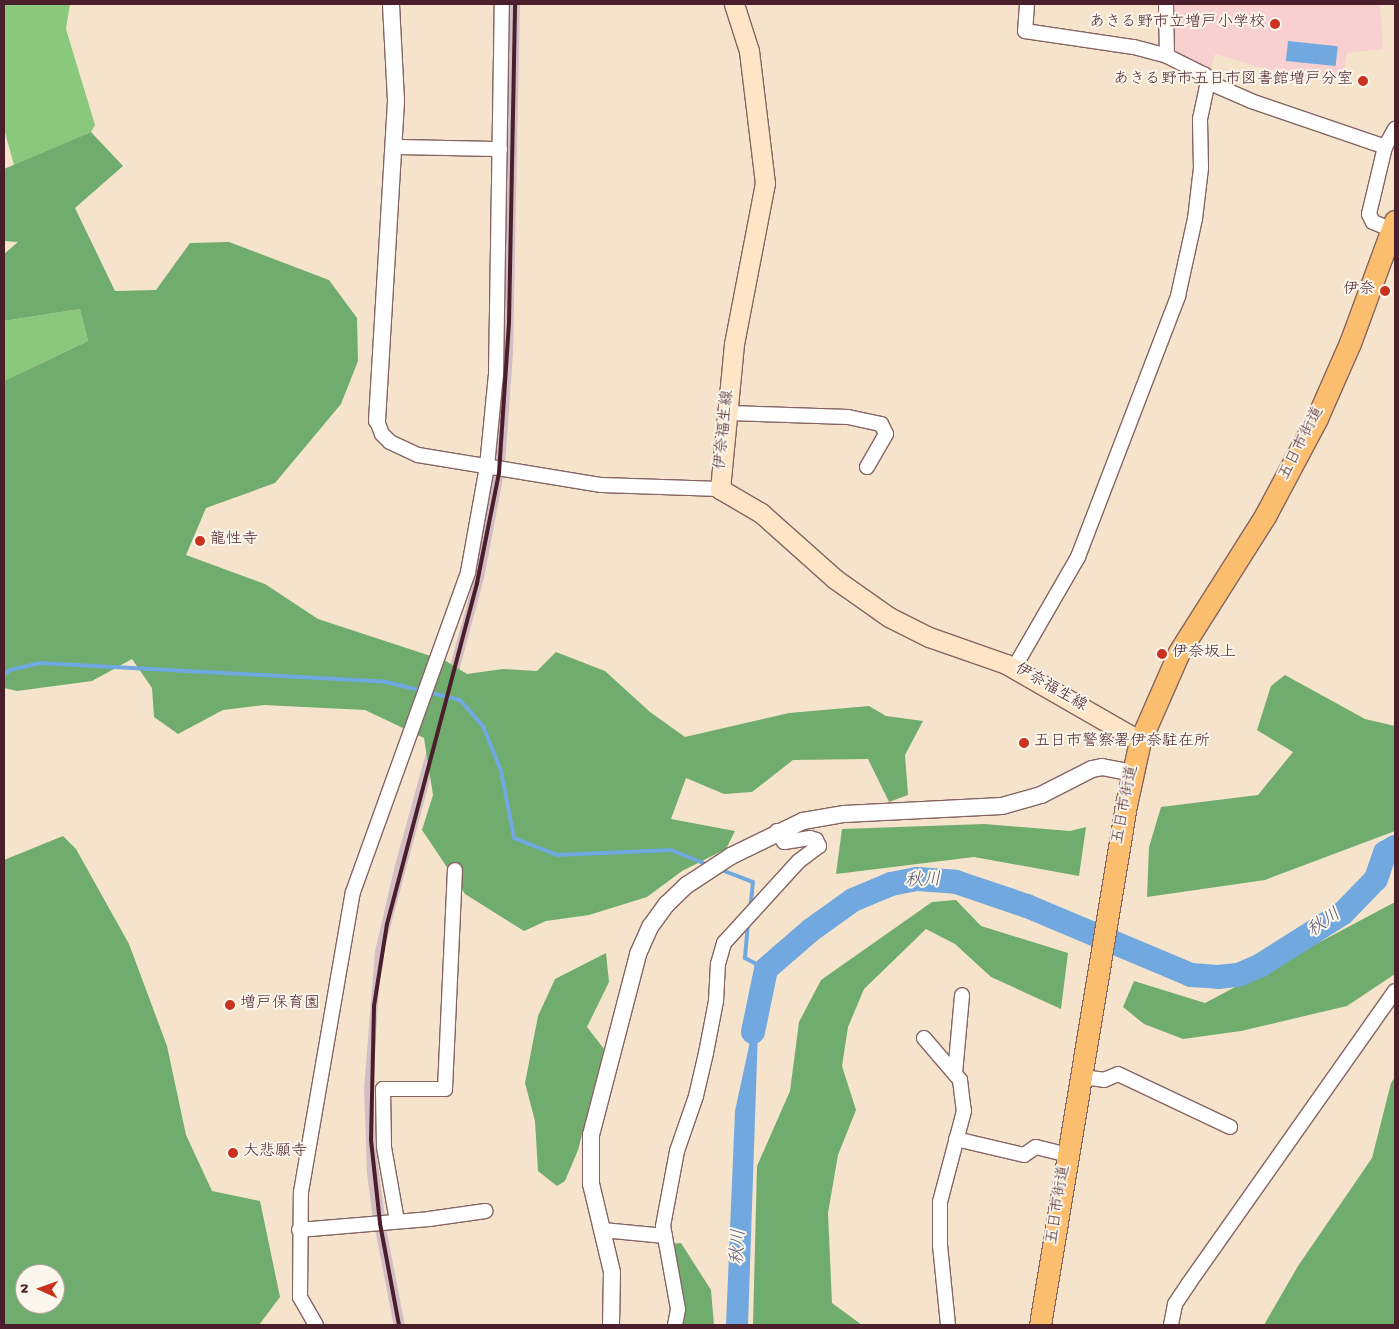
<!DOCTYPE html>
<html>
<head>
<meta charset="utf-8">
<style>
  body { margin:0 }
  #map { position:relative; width:1399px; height:1329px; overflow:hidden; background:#f5e4cb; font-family:"Gochi Hand","Klee One",sans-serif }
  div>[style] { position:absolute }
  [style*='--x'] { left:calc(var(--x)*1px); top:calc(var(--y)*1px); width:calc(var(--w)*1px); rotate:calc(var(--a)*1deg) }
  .built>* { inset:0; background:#f7d0cf }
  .industrial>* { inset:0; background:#d2bec5; transform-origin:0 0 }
  .green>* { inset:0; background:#8ac87e }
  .forest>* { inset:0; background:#6fac6d }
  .water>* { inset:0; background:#71a8df; transform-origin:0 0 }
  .stream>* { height:4px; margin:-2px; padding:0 2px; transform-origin:2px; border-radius:2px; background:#71a8df }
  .river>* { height:24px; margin:-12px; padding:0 12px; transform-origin:12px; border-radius:12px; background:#71a8df }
  .roads { filter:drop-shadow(1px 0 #866463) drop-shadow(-1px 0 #866463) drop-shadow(0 1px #866463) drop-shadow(0 -1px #866463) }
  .minor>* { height:14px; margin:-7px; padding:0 7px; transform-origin:7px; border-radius:7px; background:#fff }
  .tertiary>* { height:16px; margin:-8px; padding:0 8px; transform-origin:8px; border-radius:8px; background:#fff }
  .secondary>* { height:19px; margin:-9.5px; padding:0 9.5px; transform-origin:9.5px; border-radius:9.5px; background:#fde5c5 }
  .primary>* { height:21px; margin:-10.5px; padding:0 10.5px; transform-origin:10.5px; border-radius:10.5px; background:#fbbe6e }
  .rail>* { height:4px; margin:-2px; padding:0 2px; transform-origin:2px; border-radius:2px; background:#4a1f2b }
  .dots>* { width:14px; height:14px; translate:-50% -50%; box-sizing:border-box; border:2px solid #fbf7ec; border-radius:50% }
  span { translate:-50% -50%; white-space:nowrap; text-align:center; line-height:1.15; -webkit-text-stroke:4px #fbf7ec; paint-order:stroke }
  .poi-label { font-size:16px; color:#4a1f2b }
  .right { translate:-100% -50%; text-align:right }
  .left { translate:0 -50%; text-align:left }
  .street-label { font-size:16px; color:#4a1f2b }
  .water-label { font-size:18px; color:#5a5673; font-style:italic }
  .frame { position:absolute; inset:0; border:5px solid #4a1f2b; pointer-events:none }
  .north { position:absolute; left:15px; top:1264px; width:50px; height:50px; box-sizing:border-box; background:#fbf7ec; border:1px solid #b4a19f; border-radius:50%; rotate:272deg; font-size:14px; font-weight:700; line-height:20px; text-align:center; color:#4a1f2b }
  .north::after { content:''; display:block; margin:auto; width:18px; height:22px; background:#c8321e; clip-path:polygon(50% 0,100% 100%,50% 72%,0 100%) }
</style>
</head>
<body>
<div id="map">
  <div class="built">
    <div style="clip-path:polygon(1169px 4px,1380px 4px,1383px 49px,1347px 53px,1343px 75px,1265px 69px,1215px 54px,1211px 68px,1192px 62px,1172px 50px)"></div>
  </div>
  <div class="industrial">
    <div style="clip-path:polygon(509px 4px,520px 4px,513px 353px,505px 465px,495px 463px,502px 374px)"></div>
    <div style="clip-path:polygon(494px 473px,504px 473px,484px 578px,385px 947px,379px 987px,373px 1087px,375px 1142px,385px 1217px,373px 1219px,367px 1173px,364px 1089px,375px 952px,394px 869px,474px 579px)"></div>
    <div style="left:386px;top:1228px;width:99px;height:11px;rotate:79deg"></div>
  </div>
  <div class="green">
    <div style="clip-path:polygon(4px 4px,70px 4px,66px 29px,95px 125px,91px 132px,14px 165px,4px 129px)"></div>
    <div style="clip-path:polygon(80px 309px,88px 341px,4px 381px,4px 321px)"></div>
  </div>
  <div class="forest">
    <div style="clip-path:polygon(91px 132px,123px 166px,75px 208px,115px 291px,156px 290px,190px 243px,229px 242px,329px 280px,357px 318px,358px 361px,341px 404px,275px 483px,206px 508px,186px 555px,265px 584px,318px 619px,446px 661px,467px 674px,503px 669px,537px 671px,556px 652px,605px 671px,650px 712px,685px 737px,789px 713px,869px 706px,886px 716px,923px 721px,905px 755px,908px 795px,889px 802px,868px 759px,793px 760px,752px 792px,724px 794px,686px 778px,671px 819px,735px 831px,726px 849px,682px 871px,647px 897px,589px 915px,546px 921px,524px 931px,465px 894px,422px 830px,433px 795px,424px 738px,365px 710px,264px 705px,223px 710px,178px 734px,154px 717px,152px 688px,132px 659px,92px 681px,17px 691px,4px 688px,4px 381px,88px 341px,80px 309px,4px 321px,4px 254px,18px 242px,4px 241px,4px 169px)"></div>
    <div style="clip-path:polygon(1285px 675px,1365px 719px,1395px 726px,1395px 831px,1265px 880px,1147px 897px,1149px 847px,1161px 807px,1258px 795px,1293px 752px,1257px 730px,1271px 686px)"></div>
    <div style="clip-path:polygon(984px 824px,1070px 831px,1086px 827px,1079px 876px,974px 857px,836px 874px,842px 829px)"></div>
    <div style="clip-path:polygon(evenodd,63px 836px,76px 849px,129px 944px,167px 1046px,186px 1135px,212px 1191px,260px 1201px,280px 1297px,259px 1325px,4px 1325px,4px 860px,63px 836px,25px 1274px,55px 1274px,55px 1304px,25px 1304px,25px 1274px)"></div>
    <div style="clip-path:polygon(956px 900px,981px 926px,1068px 953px,1061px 1009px,991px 977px,955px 944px,926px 929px,864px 989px,848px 1027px,842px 1066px,856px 1110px,838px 1155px,828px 1213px,832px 1303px,862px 1325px,753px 1325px,757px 1166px,790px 1091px,799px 1022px,821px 980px,932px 902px)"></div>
    <div style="clip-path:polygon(1395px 902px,1395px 974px,1347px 1006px,1241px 1031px,1183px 1039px,1144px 1024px,1123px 1007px,1134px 981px,1205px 1003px)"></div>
    <div style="clip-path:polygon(606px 953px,609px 982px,587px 1027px,604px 1049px,578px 1150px,565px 1181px,557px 1186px,538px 1171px,535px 1121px,525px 1083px,538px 1016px,555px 979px)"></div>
    <div style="clip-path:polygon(1395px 1077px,1395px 1325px,1264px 1325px,1298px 1266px,1372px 1158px,1391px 1083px)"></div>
    <div style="clip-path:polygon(681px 1243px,711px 1290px,714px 1325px,682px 1325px,682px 1288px,671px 1244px)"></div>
  </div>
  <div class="water">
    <div style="left:1288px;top:41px;width:50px;height:20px;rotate:6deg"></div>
    <div style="clip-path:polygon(759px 1000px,748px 1325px,726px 1325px,735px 1111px)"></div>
  </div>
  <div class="stream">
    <div style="--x:4;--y:675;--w:8;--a:-40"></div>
    <div style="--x:10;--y:670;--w:31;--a:-13"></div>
    <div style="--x:40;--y:663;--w:347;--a:3.1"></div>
    <div style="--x:386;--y:682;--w:76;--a:13.7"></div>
    <div style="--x:460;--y:700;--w:35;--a:49"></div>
    <div style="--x:483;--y:726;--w:48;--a:68.2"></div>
    <div style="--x:501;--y:771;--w:68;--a:79"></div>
    <div style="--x:514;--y:838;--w:46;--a:21.6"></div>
    <div style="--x:557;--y:855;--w:114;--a:-2.5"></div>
    <div style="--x:671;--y:850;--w:40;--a:22"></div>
    <div style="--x:719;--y:869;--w:36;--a:21"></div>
    <div style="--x:753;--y:882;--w:27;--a:96"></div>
    <div style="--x:748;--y:923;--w:35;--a:95"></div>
    <div style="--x:745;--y:958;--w:24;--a:28"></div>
  </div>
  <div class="river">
    <div style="--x:753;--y:1032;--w:64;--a:-78.3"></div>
    <div style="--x:766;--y:969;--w:60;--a:-40.9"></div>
    <div style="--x:811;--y:930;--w:52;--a:-35.5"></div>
    <div style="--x:853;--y:900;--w:41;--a:-22.8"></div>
    <div style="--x:891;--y:884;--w:26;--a:-11"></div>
    <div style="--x:917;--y:879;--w:39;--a:4"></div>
    <div style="--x:956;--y:882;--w:75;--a:18.7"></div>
    <div style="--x:1027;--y:906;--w:178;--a:22.8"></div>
    <div style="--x:1191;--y:975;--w:27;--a:4"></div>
    <div style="--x:1218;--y:977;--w:20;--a:-6"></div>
    <div style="--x:1238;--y:975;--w:25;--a:-23"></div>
    <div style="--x:1261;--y:965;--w:97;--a:-32.4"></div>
    <div style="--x:1343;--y:913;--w:47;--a:-45.9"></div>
    <div style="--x:1376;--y:879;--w:28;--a:-71"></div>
    <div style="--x:1385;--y:853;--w:12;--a:-31"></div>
  </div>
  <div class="roads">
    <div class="minor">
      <div style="--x:1027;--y:4;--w:27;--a:94"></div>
      <div style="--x:1025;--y:31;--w:110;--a:8.4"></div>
      <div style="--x:1134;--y:47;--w:34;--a:15"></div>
      <div style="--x:1208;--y:82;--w:47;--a:23.8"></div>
      <div style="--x:1251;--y:101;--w:142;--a:18.9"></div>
      <div style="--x:394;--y:147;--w:106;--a:1.1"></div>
      <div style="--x:1392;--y:230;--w:21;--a:-157"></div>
      <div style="--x:1373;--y:222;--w:9;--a:-117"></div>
      <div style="--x:1369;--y:214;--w:69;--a:-76.6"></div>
      <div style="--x:1385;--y:147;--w:21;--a:-61"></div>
      <div style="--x:729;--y:413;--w:119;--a:1.9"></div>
      <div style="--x:848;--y:417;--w:34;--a:12"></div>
      <div style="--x:881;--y:424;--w:11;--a:63"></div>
      <div style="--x:886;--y:434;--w:38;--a:120"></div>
      <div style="--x:377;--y:421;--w:14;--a:69"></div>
      <div style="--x:382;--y:434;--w:11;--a:45"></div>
      <div style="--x:390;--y:442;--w:31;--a:25"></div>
      <div style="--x:418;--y:455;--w:186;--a:9.3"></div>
      <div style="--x:602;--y:485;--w:118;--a:1.9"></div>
      <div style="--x:1014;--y:668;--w:128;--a:-60"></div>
      <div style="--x:1078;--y:557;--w:280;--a:-69"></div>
      <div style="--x:1178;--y:296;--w:79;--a:-77.6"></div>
      <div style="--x:1195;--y:219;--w:51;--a:-83.3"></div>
      <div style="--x:1201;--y:168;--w:49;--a:-91.2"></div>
      <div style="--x:1200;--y:119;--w:38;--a:-78"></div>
      <div style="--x:1208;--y:82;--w:8;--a:-113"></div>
      <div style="--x:1205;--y:75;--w:42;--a:-153.4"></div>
      <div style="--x:1167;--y:56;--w:52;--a:-91.1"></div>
      <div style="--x:924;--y:1038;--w:55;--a:49.4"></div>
      <div style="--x:960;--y:1080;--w:31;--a:83"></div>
      <div style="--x:964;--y:1111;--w:94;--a:104.8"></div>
      <div style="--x:940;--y:1202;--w:43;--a:90"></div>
      <div style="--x:940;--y:1245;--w:80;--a:84.3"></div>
      <div style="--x:955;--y:1074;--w:79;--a:-84.9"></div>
      <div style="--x:1081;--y:1077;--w:23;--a:7"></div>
      <div style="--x:1104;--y:1080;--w:15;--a:-23"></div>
      <div style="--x:1118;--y:1074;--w:124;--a:25.3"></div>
      <div style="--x:956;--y:1139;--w:70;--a:13.2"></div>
      <div style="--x:1024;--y:1155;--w:14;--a:-34"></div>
      <div style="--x:1036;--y:1147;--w:33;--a:14"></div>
      <div style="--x:397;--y:1221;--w:75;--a:-100"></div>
      <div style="--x:384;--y:1147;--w:58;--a:-91"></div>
      <div style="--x:383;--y:1089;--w:62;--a:0"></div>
      <div style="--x:445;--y:1089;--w:219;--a:-87.4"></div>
      <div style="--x:299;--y:1230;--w:130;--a:-4.8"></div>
      <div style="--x:429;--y:1219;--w:57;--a:-8.1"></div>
      <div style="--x:603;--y:1230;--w:62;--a:5.5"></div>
      <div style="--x:316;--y:1325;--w:32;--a:-120"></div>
      <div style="--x:300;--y:1297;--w:105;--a:-89.5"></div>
      <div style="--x:301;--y:1192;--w:304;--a:-80.2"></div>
      <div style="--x:353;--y:892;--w:340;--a:-70.2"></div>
      <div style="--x:468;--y:572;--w:108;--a:-79.8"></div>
      <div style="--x:487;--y:466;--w:92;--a:-84.4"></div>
      <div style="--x:496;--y:374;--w:370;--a:-89.1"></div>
      <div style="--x:675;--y:1325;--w:16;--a:-79"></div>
      <div style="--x:678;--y:1309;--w:84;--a:-100.2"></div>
      <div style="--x:663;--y:1226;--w:76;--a:-79.4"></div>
      <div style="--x:677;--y:1151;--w:58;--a:-70.9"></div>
      <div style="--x:696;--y:1096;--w:44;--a:-76.9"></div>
      <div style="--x:706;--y:1053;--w:53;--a:-79.1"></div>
      <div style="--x:716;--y:1001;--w:37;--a:-87"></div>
      <div style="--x:718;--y:964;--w:22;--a:-74"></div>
      <div style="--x:724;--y:943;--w:111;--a:-47.6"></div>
      <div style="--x:799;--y:861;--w:25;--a:-37"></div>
      <div style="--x:819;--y:846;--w:7;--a:-117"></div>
      <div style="--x:816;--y:840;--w:6;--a:-162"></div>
      <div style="--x:810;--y:838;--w:26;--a:171"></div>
      <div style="--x:784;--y:842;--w:13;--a:-122"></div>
      <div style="--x:1171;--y:1325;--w:21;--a:-79"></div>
      <div style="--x:1175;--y:1304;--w:25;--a:-56"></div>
      <div style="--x:1189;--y:1283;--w:357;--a:-54.8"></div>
    </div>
    <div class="tertiary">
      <div style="--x:377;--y:421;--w:322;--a:-86.6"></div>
      <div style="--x:396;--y:100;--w:96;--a:-93"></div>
      <div style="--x:611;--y:1325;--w:53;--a:-88.9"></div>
      <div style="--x:612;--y:1272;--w:90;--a:-103.4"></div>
      <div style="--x:591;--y:1184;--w:49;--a:-90"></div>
      <div style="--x:591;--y:1135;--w:187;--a:-75.4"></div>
      <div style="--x:638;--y:954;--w:30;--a:-66"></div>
      <div style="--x:650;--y:927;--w:29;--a:-54"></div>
      <div style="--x:667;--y:904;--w:28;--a:-44"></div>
      <div style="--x:687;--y:885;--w:53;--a:-33.4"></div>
      <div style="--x:731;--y:856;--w:80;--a:-25.9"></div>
      <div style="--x:803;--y:821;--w:42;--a:-9.7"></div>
      <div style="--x:844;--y:814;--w:158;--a:-2.9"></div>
      <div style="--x:1002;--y:806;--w:41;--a:-15.8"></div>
      <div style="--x:1041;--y:795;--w:57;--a:-27"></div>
      <div style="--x:1092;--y:769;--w:10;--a:-11"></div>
      <div style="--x:1102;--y:767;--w:31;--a:11"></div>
    </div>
    <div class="secondary">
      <div style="--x:734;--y:4;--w:49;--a:72.3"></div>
      <div style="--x:749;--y:51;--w:133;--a:83.1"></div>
      <div style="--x:765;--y:183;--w:164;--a:100.9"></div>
      <div style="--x:734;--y:344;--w:146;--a:95.5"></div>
      <div style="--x:720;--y:489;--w:48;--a:30.3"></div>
      <div style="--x:761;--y:513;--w:99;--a:41.7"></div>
      <div style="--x:835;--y:579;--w:66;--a:35.1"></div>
      <div style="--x:889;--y:617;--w:45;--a:26.6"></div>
      <div style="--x:929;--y:637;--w:82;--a:19.3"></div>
      <div style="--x:1006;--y:664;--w:155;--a:29.9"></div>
    </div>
    <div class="primary">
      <div style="--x:1040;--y:1325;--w:527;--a:-80.61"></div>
      <div style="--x:1126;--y:805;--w:66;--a:-77.7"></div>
      <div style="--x:1140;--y:741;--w:97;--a:-66.3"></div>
      <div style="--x:1179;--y:652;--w:161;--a:-57.7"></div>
      <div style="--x:1265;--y:516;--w:111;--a:-62"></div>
      <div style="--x:1317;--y:418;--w:82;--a:-66.3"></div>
      <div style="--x:1350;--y:343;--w:130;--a:-69.8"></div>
    </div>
  </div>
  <div class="rail">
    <div style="--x:399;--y:1325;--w:104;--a:-100.6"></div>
    <div style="--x:380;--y:1223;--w:83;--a:-96.2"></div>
    <div style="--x:371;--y:1140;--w:134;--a:-88.7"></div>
    <div style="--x:374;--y:1006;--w:83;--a:-81"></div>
    <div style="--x:387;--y:924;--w:353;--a:-75.2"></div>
    <div style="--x:477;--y:583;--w:112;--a:-78.7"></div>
    <div style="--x:499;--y:473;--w:151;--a:-86.2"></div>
    <div style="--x:509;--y:322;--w:318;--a:-88.9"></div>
  </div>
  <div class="dots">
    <div style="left:1275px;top:24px;background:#c8321e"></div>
    <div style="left:1363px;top:81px;background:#c8321e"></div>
    <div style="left:1385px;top:291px;background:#c8321e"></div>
    <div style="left:200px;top:541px;background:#c8321e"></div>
    <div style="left:1162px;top:654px;background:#c8321e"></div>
    <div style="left:1024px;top:743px;background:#c8321e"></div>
    <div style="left:230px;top:1005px;background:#c8321e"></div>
    <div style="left:233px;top:1153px;background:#c8321e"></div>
  </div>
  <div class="poi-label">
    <span class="right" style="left:1265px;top:24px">あきる野市立増戸小学校</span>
    <span class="right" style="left:1353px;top:81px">あきる野市五日市図書館増戸分室</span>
    <span class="right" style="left:1375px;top:291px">伊奈</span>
    <span class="left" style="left:210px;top:541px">龍性寺</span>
    <span class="left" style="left:1172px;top:654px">伊奈坂上</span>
    <span class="left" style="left:1034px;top:743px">五日市警察署伊奈駐在所</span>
    <span class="left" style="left:240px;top:1005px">増戸保育園</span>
    <span class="left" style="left:243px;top:1153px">大悲願寺</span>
  </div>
  <div class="street-label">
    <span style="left:726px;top:430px;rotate:-84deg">伊奈福生線</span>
    <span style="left:1303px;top:444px;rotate:-63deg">五日市街道</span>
    <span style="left:1050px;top:689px;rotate:30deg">伊奈福生線</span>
    <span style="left:1127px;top:805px;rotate:-79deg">五日市街道</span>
    <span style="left:1060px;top:1205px;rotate:-81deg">五日市街道</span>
  </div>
  <div class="water-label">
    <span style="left:923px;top:882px;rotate:-2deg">秋川</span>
    <span style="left:1325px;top:924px;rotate:-35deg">秋川</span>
    <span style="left:740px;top:1247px;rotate:-87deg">秋川</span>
  </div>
  <div class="frame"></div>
  <div class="north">N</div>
</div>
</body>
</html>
